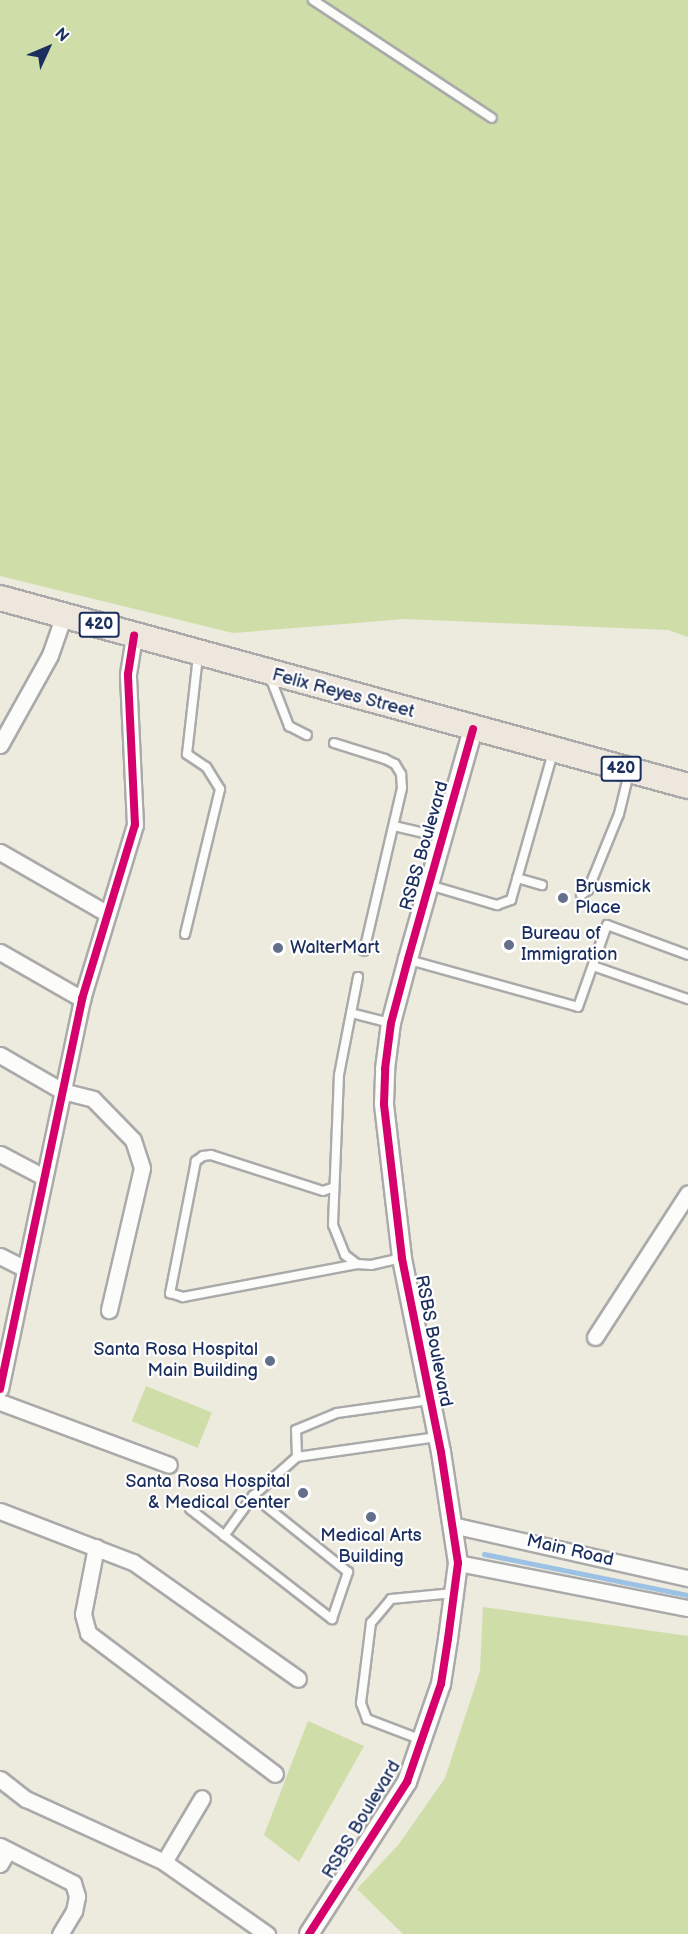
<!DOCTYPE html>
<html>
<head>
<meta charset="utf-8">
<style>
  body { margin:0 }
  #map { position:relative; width:688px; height:1934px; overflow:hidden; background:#edeade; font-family:"Balsamiq Sans",sans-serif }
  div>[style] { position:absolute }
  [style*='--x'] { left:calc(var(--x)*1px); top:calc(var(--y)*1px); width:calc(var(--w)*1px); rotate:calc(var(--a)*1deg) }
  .green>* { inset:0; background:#cfdea8; transform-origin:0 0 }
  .stream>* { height:5px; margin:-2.5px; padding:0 2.5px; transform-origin:2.5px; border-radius:2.5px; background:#9bc1e4 }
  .roads { filter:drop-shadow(2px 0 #a9aaa9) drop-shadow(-2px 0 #a9aaa9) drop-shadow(0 2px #a9aaa9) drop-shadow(0 -2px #a9aaa9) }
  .service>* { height:8px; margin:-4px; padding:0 4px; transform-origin:4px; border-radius:4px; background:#fcfcfa }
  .minor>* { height:15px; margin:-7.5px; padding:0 7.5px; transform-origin:7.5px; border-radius:7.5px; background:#fcfcfa }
  .tertiary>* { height:18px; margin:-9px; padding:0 9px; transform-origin:9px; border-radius:9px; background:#fcfcfa }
  .primary>* { height:24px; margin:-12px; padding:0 12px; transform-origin:12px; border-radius:12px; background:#eee7de }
  .cycleway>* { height:8px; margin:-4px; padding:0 4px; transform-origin:4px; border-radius:4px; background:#d6006c }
  .dots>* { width:16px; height:16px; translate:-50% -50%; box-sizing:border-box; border:3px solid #fff; border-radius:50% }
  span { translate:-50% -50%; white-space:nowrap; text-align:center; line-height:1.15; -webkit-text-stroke:4.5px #fff; paint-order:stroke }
  .shield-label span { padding:2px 4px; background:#fff; border:2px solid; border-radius:4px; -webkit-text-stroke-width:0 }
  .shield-label { font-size:16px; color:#1b2f5e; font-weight:700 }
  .street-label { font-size:18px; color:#1b2f5e }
  .poi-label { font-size:18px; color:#1b2f5e }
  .left { translate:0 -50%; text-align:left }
  .right { translate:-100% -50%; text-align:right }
  .north { position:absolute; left:18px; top:18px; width:60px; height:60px; -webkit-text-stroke:4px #fff; paint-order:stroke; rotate:46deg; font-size:16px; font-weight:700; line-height:24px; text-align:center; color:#1b2f5e }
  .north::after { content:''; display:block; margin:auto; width:21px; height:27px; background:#1b2f5e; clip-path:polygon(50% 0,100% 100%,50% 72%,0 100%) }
</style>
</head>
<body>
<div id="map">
  <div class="green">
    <div style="clip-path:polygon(0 0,688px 0,688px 637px,668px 630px,405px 619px,233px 633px,0 576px)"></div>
    <div style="left:146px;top:1386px;width:71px;height:38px;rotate:22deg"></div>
    <div style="clip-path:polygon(483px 1607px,688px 1636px,688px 1934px,403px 1934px,357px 1889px,399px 1844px,445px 1778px,480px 1671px)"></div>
    <div style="clip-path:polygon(308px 1721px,364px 1746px,299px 1862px,264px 1835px)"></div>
  </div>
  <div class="stream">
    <div style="--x:484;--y:1554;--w:208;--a:11.4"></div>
  </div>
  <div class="roads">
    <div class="service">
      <div style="--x:313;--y:0;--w:214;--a:33.4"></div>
      <div style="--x:270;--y:677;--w:53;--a:68.8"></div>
      <div style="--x:289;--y:726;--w:20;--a:27"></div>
      <div style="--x:334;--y:743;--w:53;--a:17.4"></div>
      <div style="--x:385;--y:759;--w:11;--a:27"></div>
      <div style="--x:395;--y:764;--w:12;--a:59"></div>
      <div style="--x:401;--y:774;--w:14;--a:86"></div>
      <div style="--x:402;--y:788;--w:167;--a:103.1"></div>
      <div style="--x:394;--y:826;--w:48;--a:13.2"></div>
      <div style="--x:517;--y:878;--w:26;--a:16"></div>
      <div style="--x:429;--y:885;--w:71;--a:16.4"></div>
      <div style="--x:497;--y:905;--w:15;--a:-20"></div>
      <div style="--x:511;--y:900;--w:153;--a:-74.1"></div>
      <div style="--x:581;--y:895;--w:9;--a:-36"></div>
      <div style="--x:588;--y:890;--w:82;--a:-67.8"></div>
      <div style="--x:619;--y:814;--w:42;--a:-76.3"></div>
      <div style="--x:185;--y:934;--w:149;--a:-76.4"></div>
      <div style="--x:220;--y:789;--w:26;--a:-122"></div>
      <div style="--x:206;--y:767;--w:23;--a:-146"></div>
      <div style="--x:187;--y:754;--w:99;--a:-83.6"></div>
      <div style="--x:409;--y:960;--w:175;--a:15.5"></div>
      <div style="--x:578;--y:1007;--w:87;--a:-70.5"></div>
      <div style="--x:607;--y:925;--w:86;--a:20.3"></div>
      <div style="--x:593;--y:966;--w:101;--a:19.2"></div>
      <div style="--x:358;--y:977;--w:100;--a:101"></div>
      <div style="--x:339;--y:1075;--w:150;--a:92.3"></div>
      <div style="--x:333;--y:1225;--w:32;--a:68"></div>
      <div style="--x:345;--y:1255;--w:15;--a:37"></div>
      <div style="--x:357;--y:1264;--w:14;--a:4"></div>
      <div style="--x:371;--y:1265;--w:32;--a:-13"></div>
      <div style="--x:351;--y:1013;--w:40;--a:14.4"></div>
      <div style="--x:332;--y:1188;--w:9;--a:162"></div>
      <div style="--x:323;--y:1191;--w:118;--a:-162.2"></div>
      <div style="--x:211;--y:1155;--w:8;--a:173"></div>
      <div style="--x:203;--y:1156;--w:9;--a:144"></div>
      <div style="--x:196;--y:1161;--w:135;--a:101.1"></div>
      <div style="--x:170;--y:1293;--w:14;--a:17"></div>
      <div style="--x:183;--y:1297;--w:177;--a:-10.7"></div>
      <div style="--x:297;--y:1457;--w:27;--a:-92"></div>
      <div style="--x:296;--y:1430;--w:44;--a:-22.5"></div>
      <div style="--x:337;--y:1413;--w:94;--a:-8"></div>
      <div style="--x:190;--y:1509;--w:180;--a:37.8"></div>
      <div style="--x:332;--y:1619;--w:50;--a:-71.2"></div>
      <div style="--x:348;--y:1572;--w:122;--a:-141.3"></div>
      <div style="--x:224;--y:1536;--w:49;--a:-54.1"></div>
      <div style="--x:253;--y:1496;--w:59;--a:-41.6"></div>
      <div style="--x:297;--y:1457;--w:141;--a:-8.1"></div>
      <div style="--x:422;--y:1740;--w:59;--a:-159.1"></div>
      <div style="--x:367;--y:1719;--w:17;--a:-111"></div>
      <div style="--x:361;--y:1703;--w:81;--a:-82.9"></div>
      <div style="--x:371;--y:1623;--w:31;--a:-50"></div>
      <div style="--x:391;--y:1599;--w:63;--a:-5.4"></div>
    </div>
    <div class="minor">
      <div style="--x:0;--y:745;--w:103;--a:-60.9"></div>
      <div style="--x:50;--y:655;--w:42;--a:-70.7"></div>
      <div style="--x:0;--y:852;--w:122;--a:29.9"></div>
      <div style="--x:0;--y:952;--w:95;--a:29.8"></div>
      <div style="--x:0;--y:1055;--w:72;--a:30.1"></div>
      <div style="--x:62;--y:1091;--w:32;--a:14"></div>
      <div style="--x:93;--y:1099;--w:57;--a:45.7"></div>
      <div style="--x:133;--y:1140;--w:29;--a:72"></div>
      <div style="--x:142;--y:1168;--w:146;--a:103.1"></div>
      <div style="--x:0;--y:1154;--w:47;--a:27.6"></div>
      <div style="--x:0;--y:1256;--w:27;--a:27"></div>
      <div style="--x:595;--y:1337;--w:171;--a:-57.1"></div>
      <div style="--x:0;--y:1389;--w:399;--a:-78.1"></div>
      <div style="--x:82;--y:999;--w:182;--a:-73.1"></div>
      <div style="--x:135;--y:825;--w:151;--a:-92.7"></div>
      <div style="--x:128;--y:674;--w:39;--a:-81"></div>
      <div style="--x:0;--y:1402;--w:180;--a:20.4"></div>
      <div style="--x:0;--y:1511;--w:142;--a:21"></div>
      <div style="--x:133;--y:1562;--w:202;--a:35.3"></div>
      <div style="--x:452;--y:1525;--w:242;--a:12.7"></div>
      <div style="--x:96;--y:1547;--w:68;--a:101"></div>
      <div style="--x:83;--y:1614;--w:20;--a:75"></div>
      <div style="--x:88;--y:1633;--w:234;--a:37"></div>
      <div style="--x:458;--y:1563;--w:234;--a:11.1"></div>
      <div style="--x:0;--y:1779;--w:33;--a:38"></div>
      <div style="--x:26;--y:1799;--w:152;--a:24.5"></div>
      <div style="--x:164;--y:1862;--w:126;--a:35"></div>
      <div style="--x:0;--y:1846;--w:82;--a:26.9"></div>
      <div style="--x:73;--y:1883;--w:14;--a:73"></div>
      <div style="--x:77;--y:1896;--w:15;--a:101"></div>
      <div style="--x:74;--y:1911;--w:27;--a:121"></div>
      <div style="--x:164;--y:1862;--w:74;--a:-59.3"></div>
      <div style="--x:0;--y:1864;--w:16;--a:-60"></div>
    </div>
    <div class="tertiary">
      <div style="--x:309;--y:1934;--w:181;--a:-57.2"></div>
      <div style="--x:407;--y:1782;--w:104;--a:-70.9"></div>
      <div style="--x:441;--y:1684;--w:46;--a:-81.2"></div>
      <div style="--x:448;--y:1639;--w:77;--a:-82.5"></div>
      <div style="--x:458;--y:1563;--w:112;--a:-98.7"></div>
      <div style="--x:441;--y:1452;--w:198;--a:-101.4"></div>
      <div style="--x:402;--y:1258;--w:155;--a:-96.7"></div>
      <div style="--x:384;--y:1104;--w:35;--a:-88"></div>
      <div style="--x:385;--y:1069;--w:46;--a:-82.6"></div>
      <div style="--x:391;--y:1023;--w:66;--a:-75.1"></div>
      <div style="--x:408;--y:959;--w:239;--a:-74.2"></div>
    </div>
    <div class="primary">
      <div style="--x:0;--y:598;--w:713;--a:15.28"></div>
    </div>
  </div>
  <div class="cycleway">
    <div style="--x:0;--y:1389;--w:399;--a:-78.1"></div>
    <div style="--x:82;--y:999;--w:182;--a:-73.1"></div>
    <div style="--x:135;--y:825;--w:151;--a:-92.7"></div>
    <div style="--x:128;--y:674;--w:39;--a:-81"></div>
    <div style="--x:309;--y:1934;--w:181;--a:-57.2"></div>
    <div style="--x:407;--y:1782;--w:104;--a:-70.9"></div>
    <div style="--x:441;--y:1684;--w:46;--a:-81.2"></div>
    <div style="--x:448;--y:1639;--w:77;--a:-82.5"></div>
    <div style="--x:458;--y:1563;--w:112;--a:-98.7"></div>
    <div style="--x:441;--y:1452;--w:198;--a:-101.4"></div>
    <div style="--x:402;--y:1258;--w:155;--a:-96.7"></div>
    <div style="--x:384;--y:1104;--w:35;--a:-88"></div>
    <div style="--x:385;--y:1069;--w:46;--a:-82.6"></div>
    <div style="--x:391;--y:1023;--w:66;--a:-75.1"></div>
    <div style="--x:408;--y:959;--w:239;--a:-74.2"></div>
  </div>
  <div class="dots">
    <div style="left:563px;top:898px;background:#64708b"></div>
    <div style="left:509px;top:945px;background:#64708b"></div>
    <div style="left:278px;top:948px;background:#64708b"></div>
    <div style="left:270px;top:1361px;background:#64708b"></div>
    <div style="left:303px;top:1493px;background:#64708b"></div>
    <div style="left:371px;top:1517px;background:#64708b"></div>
  </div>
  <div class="shield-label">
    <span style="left:99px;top:625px">420</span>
    <span style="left:621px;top:769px">420</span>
  </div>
  <div class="street-label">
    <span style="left:343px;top:694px;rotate:15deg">Felix Reyes Street</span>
    <span style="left:425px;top:846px;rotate:-74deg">RSBS Boulevard</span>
    <span style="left:433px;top:1341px;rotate:79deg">RSBS Boulevard</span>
    <span style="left:570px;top:1551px;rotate:13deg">Main Road</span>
    <span style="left:362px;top:1820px;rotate:-59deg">RSBS Boulevard</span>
  </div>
  <div class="poi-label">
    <span class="left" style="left:575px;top:898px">Brusmick<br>Place</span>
    <span class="left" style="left:521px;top:945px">Bureau of<br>Immigration</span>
    <span class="left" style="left:290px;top:948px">WalterMart</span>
    <span class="right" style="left:258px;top:1361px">Santa Rosa Hospital<br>Main Building</span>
    <span class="right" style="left:290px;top:1493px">Santa Rosa Hospital<br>&amp; Medical Center</span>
    <span style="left:371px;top:1547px">Medical Arts<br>Building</span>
  </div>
  <div class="north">N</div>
</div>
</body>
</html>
